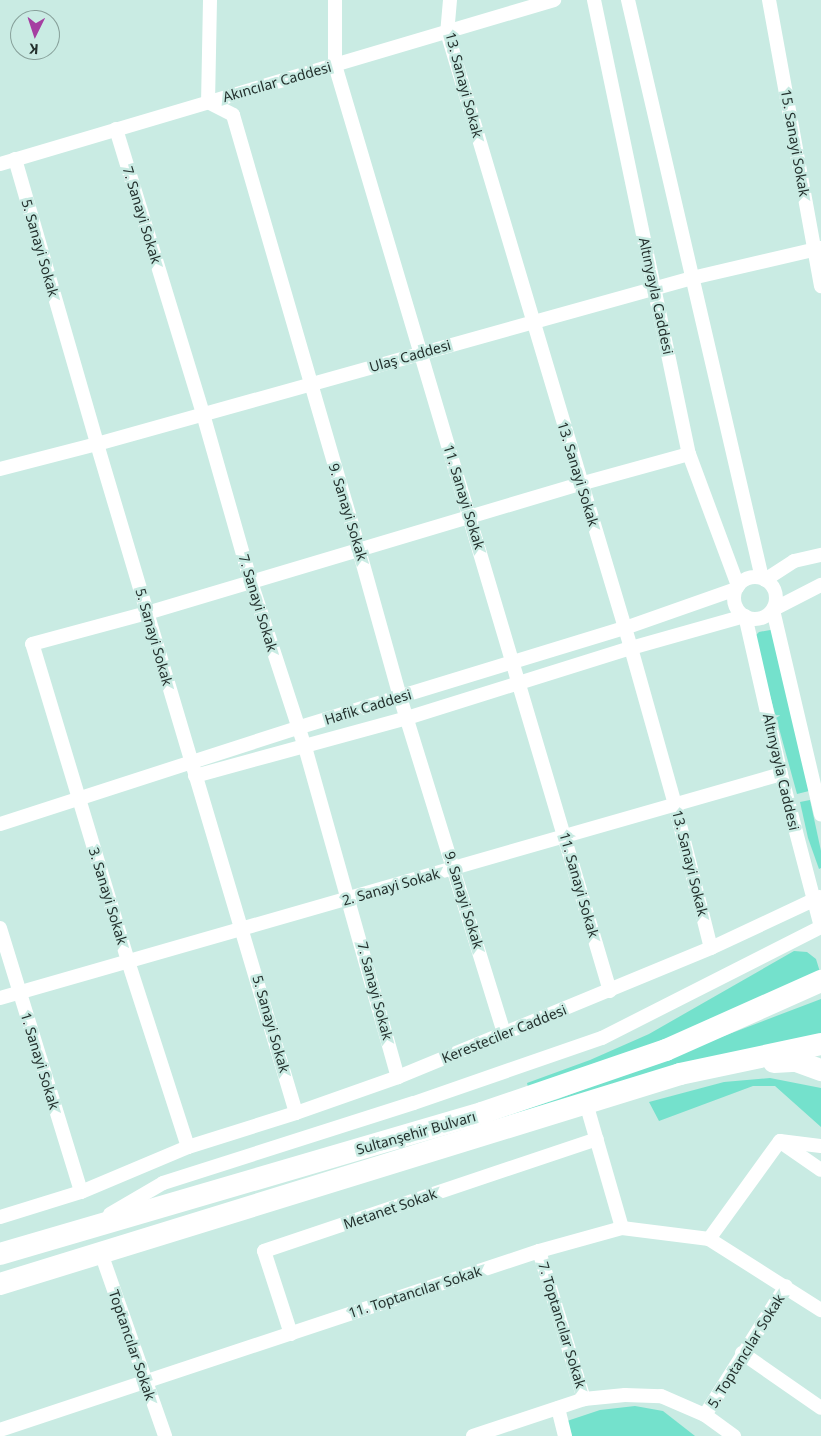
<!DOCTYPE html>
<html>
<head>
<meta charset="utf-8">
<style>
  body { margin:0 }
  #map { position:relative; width:821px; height:1436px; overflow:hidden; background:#c9ebe3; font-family:"Noto Sans",sans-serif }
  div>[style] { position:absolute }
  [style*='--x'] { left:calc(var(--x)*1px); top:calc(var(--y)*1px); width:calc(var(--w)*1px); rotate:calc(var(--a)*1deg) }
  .green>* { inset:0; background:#74e1cc }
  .minor>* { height:14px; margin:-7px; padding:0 7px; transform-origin:7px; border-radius:7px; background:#fff }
  .minor>.ring { margin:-7px; padding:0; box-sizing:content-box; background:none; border:14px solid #fff; border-radius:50% }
  .trunk>* { height:22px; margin:-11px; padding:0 11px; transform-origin:11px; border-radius:11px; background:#fff }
  span { translate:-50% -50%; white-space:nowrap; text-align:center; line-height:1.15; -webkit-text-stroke:5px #c9ebe3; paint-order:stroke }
  .street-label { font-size:14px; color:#23302d }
  .north { position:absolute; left:10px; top:10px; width:50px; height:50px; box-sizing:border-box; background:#c9ebe3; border:1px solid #87a09a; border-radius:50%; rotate:184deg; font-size:14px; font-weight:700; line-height:20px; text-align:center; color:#23302d }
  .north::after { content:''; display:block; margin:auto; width:18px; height:22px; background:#a53ea1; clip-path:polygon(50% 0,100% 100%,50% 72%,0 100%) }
</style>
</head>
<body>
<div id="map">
  <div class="green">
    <div style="clip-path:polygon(776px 629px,809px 791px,797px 794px,754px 637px,759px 632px)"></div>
    <div style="clip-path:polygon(810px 800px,821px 851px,821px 868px,819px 869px,808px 838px,800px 802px)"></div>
    <div style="clip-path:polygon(794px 951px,807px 952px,816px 959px,820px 972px,814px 982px,529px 1091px,527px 1083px,590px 1060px,649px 1034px)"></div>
    <div style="clip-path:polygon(821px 999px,821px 1039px,450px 1133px,558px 1099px)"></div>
    <div style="clip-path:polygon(770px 1078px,821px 1088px,821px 1127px,775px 1086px,753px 1086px,659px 1121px,649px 1102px,724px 1082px)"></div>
    <div style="clip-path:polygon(635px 1406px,663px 1411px,695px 1436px,572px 1436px,567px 1421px,600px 1410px)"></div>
  </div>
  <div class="minor">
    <div style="--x:210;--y:0;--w:102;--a:91.1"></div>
    <div style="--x:208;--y:102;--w:28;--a:27"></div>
    <div style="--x:233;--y:115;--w:453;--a:73.8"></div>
    <div style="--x:359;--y:550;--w:153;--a:74.4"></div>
    <div style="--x:400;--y:697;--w:353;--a:72.8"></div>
    <div style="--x:335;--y:0;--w:65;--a:90"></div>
    <div style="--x:335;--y:65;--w:966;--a:73.46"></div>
    <div style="--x:450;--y:0;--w:32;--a:95"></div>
    <div style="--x:447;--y:32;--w:643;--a:73.37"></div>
    <div style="--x:631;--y:648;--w:163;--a:74.3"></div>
    <div style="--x:675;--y:805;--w:147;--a:75.9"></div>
    <div style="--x:594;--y:0;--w:464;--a:78.2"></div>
    <div style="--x:689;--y:454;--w:141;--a:69.6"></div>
    <div style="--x:628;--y:0;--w:593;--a:76.95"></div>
    <div style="--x:769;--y:0;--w:291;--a:79.7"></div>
    <div style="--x:116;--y:129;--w:298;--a:73"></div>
    <div style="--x:203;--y:414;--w:175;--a:74.1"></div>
    <div style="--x:251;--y:582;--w:174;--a:71.9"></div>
    <div style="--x:305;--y:747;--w:343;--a:74.3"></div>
    <div style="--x:15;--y:159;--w:297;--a:73.9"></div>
    <div style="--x:97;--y:444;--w:698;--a:73.43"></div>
    <div style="--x:0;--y:164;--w:578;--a:-16.49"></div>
    <div style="--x:0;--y:469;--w:100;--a:-14.5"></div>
    <div style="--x:97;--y:444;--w:618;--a:-15.59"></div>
    <div style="--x:692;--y:278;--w:132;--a:-13.1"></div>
    <div class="ring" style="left:734px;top:577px;width:28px;height:28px"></div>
    <div style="--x:765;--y:580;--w:35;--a:-33"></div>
    <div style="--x:794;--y:561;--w:28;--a:-13"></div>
    <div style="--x:774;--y:609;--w:53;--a:-27.1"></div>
    <div style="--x:773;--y:610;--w:210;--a:76.8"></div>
    <div style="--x:195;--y:776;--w:220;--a:-15.3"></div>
    <div style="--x:407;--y:718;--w:235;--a:-17.4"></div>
    <div style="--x:631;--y:648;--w:117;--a:-15.8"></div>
    <div style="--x:0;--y:824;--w:312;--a:-17.9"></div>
    <div style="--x:297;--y:728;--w:343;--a:-17"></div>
    <div style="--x:625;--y:628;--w:118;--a:-19.4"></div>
    <div style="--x:0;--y:928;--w:276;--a:72.9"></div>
    <div style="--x:0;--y:998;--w:812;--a:-16"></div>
    <div style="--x:586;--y:1103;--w:130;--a:73.9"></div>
    <div style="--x:782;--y:1143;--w:47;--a:34.7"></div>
    <div style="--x:188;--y:1147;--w:195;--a:-107.9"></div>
    <div style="--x:128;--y:961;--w:331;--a:-106.8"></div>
    <div style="--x:32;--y:644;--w:119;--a:-15.1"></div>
    <div style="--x:147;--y:613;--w:452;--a:-16.6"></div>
    <div style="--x:580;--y:484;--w:113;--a:-15.4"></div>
    <div style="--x:110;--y:1214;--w:61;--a:-30.3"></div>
    <div style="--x:163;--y:1183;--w:263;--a:-17.7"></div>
    <div style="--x:414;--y:1103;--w:199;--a:-19.1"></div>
    <div style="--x:602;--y:1038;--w:246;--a:-26.9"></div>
    <div style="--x:821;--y:927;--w:158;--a:-104.7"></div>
    <div style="--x:781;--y:774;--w:162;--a:-102.8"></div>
    <div style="--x:0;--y:1217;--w:85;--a:-17.2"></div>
    <div style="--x:81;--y:1192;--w:116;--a:-22.8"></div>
    <div style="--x:188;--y:1147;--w:113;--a:-17.5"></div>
    <div style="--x:296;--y:1113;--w:108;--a:-19.4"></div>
    <div style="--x:398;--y:1077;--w:339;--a:-22.4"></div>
    <div style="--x:711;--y:948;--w:120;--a:-25.1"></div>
    <div style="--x:709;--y:1239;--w:121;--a:-54.1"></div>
    <div style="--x:780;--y:1141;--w:41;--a:7"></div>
    <div style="--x:539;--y:1251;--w:155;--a:73.1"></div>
    <div style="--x:101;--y:1253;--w:194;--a:70.7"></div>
    <div style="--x:291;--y:1334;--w:87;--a:-108"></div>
    <div style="--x:264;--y:1251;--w:351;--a:-18.6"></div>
    <div style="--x:742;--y:1353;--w:96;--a:34.8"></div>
    <div style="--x:558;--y:1408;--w:29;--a:76"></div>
    <div style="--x:705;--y:1415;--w:152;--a:-57.9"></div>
    <div style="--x:0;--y:1430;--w:568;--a:-18.37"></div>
    <div style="--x:539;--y:1251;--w:86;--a:-15.5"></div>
    <div style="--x:622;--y:1228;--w:88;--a:7.2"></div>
    <div style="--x:709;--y:1239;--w:133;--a:32.4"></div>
    <div style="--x:473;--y:1436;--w:117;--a:-18.4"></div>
    <div style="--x:584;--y:1399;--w:41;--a:-5.6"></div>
    <div style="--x:625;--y:1395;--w:36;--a:2"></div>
    <div style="--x:661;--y:1396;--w:48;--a:23.4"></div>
    <div style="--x:705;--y:1415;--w:36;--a:36"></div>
  </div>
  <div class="trunk">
    <div style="--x:774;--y:1062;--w:22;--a:-3"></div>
    <div style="--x:796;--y:1061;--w:27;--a:20"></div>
    <div style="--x:0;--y:1254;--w:502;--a:-16.31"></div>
    <div style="--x:482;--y:1113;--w:194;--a:-18.9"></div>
    <div style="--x:666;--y:1050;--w:170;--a:-24"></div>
    <div style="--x:0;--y:1284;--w:712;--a:-17.16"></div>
    <div style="--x:680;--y:1074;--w:144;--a:-12"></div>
  </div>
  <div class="street-label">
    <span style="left:277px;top:82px;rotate:-16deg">Akıncılar Caddesi</span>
    <span style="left:464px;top:85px;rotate:75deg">13. Sanayi Sokak</span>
    <span style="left:795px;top:143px;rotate:80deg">15. Sanayi Sokak</span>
    <span style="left:142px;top:215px;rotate:73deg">7. Sanayi Sokak</span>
    <span style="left:40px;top:248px;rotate:74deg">5. Sanayi Sokak</span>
    <span style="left:656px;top:296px;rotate:78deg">Altınyayla Caddesi</span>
    <span style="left:410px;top:356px;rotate:-16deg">Ulaş Caddesi</span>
    <span style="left:578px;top:474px;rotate:73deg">13. Sanayi Sokak</span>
    <span style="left:464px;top:497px;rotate:73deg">11. Sanayi Sokak</span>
    <span style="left:348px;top:512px;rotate:73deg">9. Sanayi Sokak</span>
    <span style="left:258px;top:603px;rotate:73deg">7. Sanayi Sokak</span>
    <span style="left:154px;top:637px;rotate:74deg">5. Sanayi Sokak</span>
    <span style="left:368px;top:707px;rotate:-17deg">Hafik Caddesi</span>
    <span style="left:781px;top:772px;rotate:77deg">Altınyayla Caddesi</span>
    <span style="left:690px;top:863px;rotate:76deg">13. Sanayi Sokak</span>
    <span style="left:579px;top:885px;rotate:74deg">11. Sanayi Sokak</span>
    <span style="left:391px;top:887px;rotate:-16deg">2. Sanayi Sokak</span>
    <span style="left:108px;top:896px;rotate:73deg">3. Sanayi Sokak</span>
    <span style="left:464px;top:900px;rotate:73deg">9. Sanayi Sokak</span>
    <span style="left:375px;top:991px;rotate:75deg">7. Sanayi Sokak</span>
    <span style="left:271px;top:1024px;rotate:74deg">5. Sanayi Sokak</span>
    <span style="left:504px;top:1034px;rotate:-22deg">Keresteciler Caddesi</span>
    <span style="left:40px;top:1061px;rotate:73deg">1. Sanayi Sokak</span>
    <span style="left:416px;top:1133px;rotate:-16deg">Sultanşehir Bulvarı</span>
    <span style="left:390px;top:1209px;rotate:-19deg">Metanet Sokak</span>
    <span style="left:415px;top:1292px;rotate:-18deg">11. Toptancılar Sokak</span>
    <span style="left:562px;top:1325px;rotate:73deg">7. Toptancılar Sokak</span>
    <span style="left:132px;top:1345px;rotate:71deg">Toptancılar Sokak</span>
    <span style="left:746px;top:1351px;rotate:-58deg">5. Toptancılar Sokak</span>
  </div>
  <div class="north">K</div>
</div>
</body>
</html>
